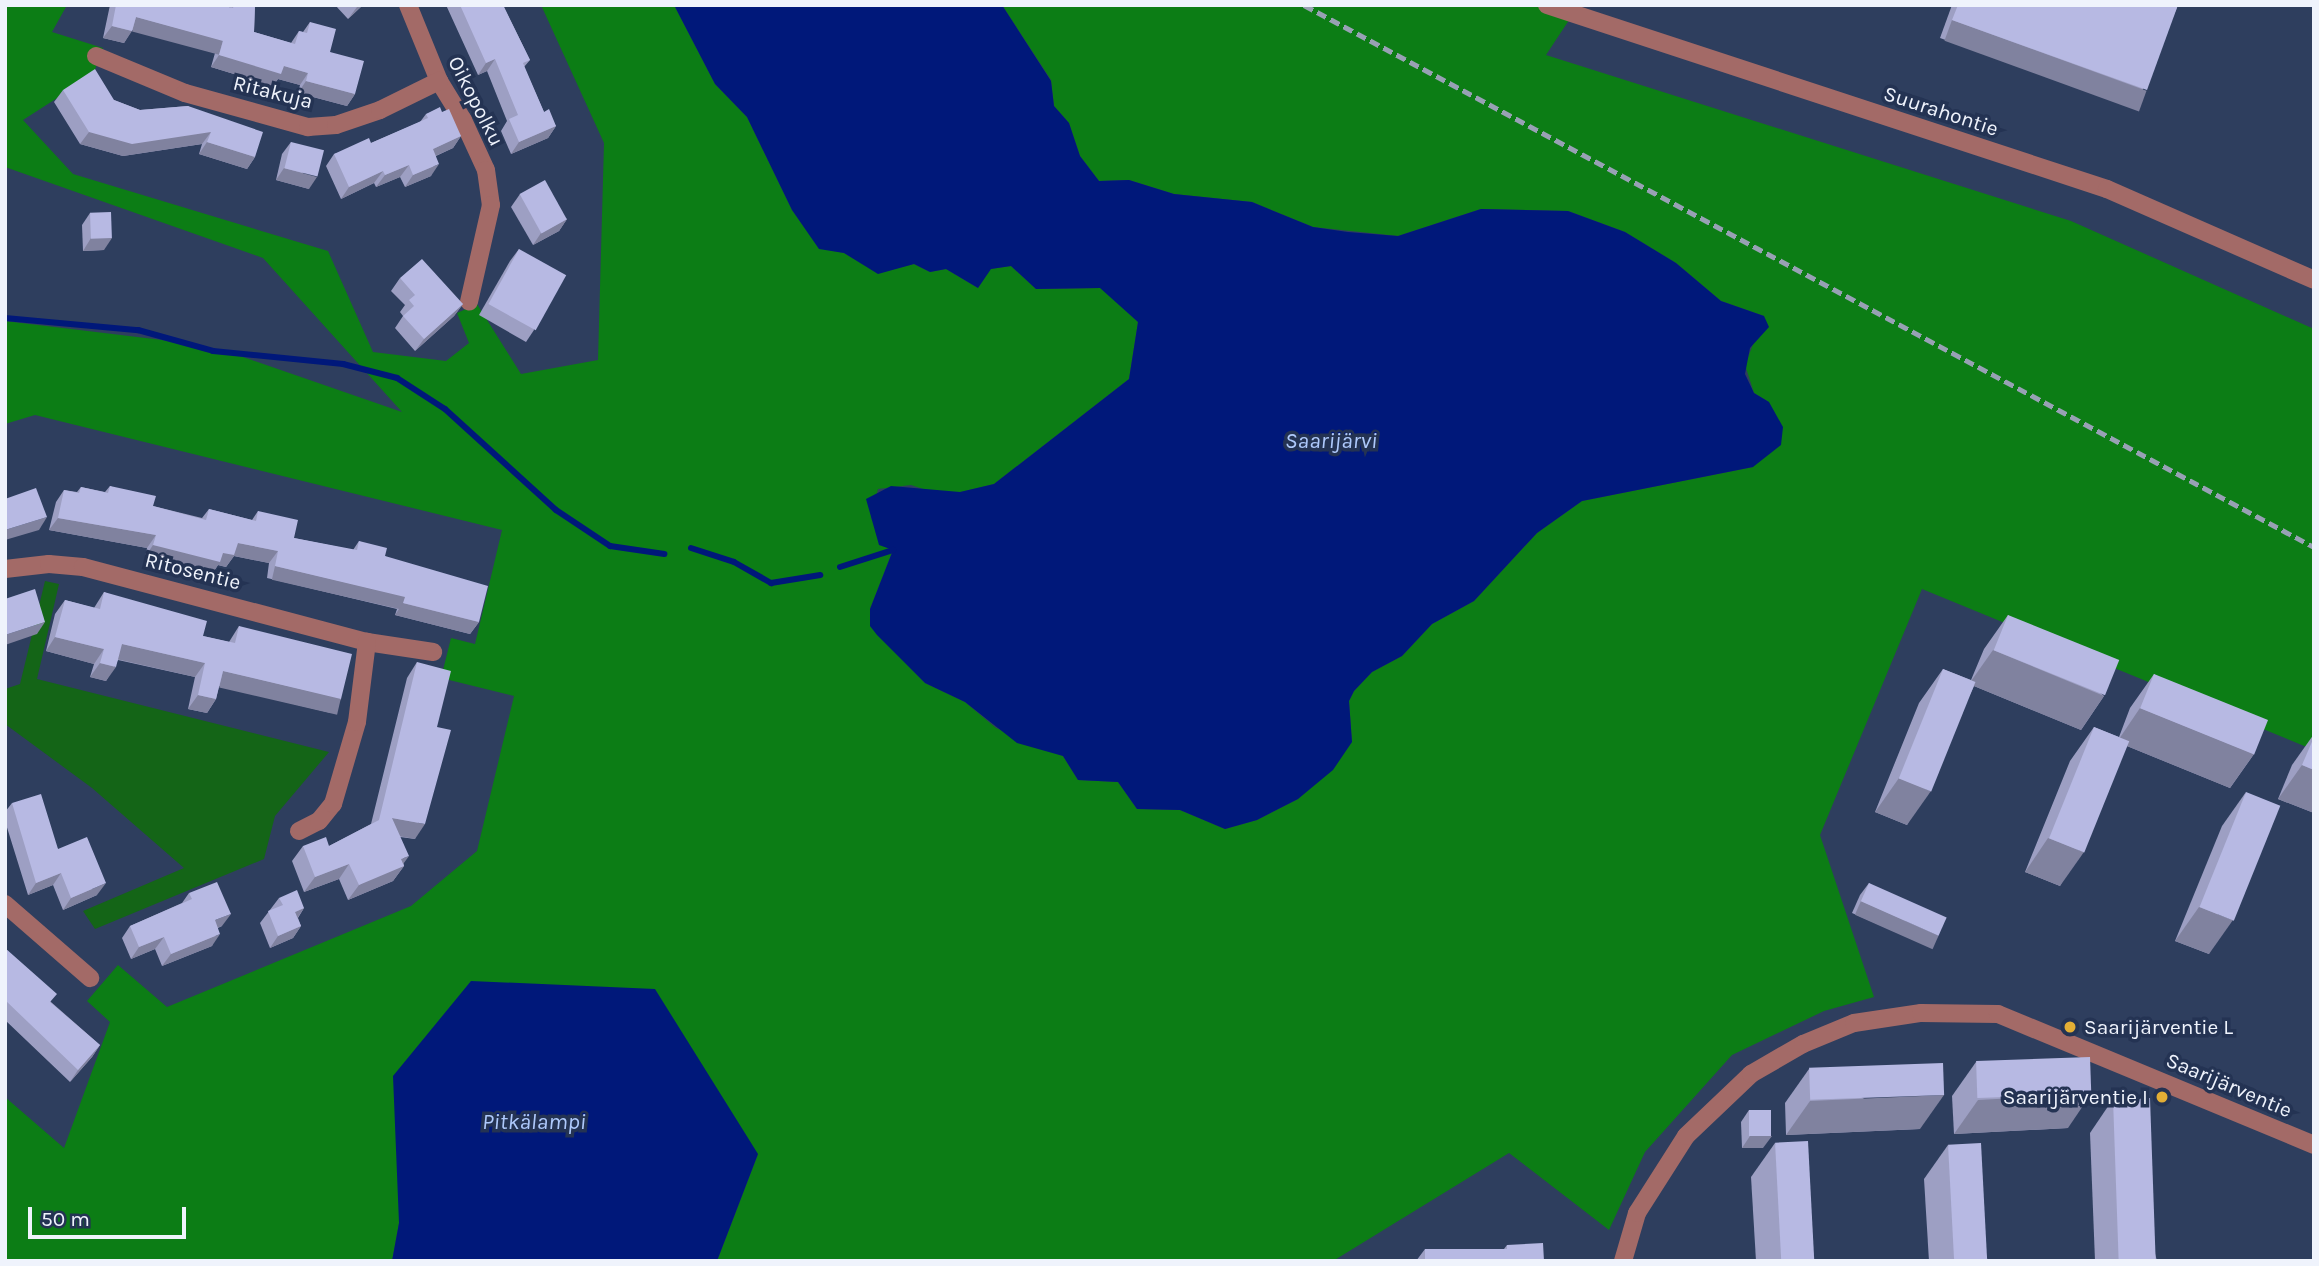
<!DOCTYPE html>
<html>
<head>
<meta charset="utf-8">
<style>
  body { margin:0 }
  #map { position:relative; width:2319px; height:1266px; overflow:hidden; background:#2e3e5e; font-family:Karla,sans-serif }
  div>[style] { position:absolute }
  [style*='--x'] { left:calc(var(--x)*1px); top:calc(var(--y)*1px); width:calc(var(--w)*1px); rotate:calc(var(--a)*1deg) }
  .green>* { inset:0; background:#146517 }
  .forest>* { inset:0; background:#0c7d15 }
  .water>* { inset:0; background:#00187a }
  .stream>* { height:6px; margin:-3px; padding:0 3px; transform-origin:3px; border-radius:3px; background:#00187a }
  .minor>* { height:18px; margin:-9px; padding:0 9px; transform-origin:9px; border-radius:9px; background:#a36a67 }
  .rail>* { height:5px; margin-top:-2.5px; transform-origin:0; background:repeating-linear-gradient(90deg,#98a1b4 0 10px,transparent 0 15px) }
  .wall>* { inset:0; background:#9d9fc3 }
  .shaded-wall>* { inset:0; background:#80829f; transform-origin:0 0 }
  .building>* { inset:0; background:#b7b9e3; transform-origin:0 0 }
  .dots>* { width:19px; height:19px; translate:-50% -50%; box-sizing:border-box; border:4px solid #243353; border-radius:50% }
  span { translate:-50% -50%; white-space:nowrap; text-align:center; line-height:1.15; -webkit-text-stroke:7px #243353; paint-order:stroke }
  .street-label { font-size:21px; color:#eff3fc }
  .poi-label { font-size:21px; color:#eff3fc }
  .left { translate:0 -50%; text-align:left }
  .right { translate:-100% -50%; text-align:right }
  .water-label { font-size:23px; color:#aec9fc; font-style:italic }
  .frame { position:absolute; inset:0; border:7px solid #eff3fc; pointer-events:none }
  .scale { position:absolute; left:28px; top:1207px; width:158px; height:32px; box-sizing:border-box; border:4px solid #eff3fc; border-top:0; padding-left:9px; font-size:21px; line-height:24px; white-space:nowrap; color:#eff3fc; -webkit-text-stroke:5px #243353; paint-order:stroke }
</style>
</head>
<body>
<div id="map">
  <div class="green">
    <div style="clip-path:polygon(45px 581px,59px 584px,37px 679px,329px 752px,275px 816px,264px 859px,95px 929px,83px 911px,184px 868px,92px 788px,5px 724px,5px 689px,20px 684px)"></div>
  </div>
  <div class="forest">
    <div style="clip-path:polygon(5px 5px,67px 5px,52px 32px,103px 48px,93px 75px,23px 120px,73px 174px,328px 251px,373px 352px,446px 361px,469px 343px,457px 313px,477px 304px,521px 374px,598px 360px,604px 143px,541px 5px,674px 5px,715px 84px,747px 117px,792px 210px,819px 248px,844px 253px,878px 273px,914px 264px,930px 272px,946px 269px,978px 288px,990px 269px,1011px 266px,1036px 289px,1101px 288px,1138px 322px,1129px 379px,994px 484px,961px 492px,932px 492px,911px 485px,878px 489px,871px 518px,893px 550px,870px 609px,870px 626px,925px 683px,965px 702px,996px 728px,1063px 756px,1078px 780px,1118px 782px,1137px 809px,1180px 810px,1225px 829px,1257px 820px,1298px 799px,1352px 742px,1349px 701px,1354px 691px,1372px 672px,1402px 656px,1432px 624px,1474px 601px,1537px 533px,1582px 501px,1753px 467px,1769px 402px,1754px 393px,1745px 365px,1764px 316px,1721px 301px,1676px 263px,1625px 232px,1568px 211px,1481px 209px,1398px 236px,1313px 227px,1252px 202px,1174px 194px,1129px 180px,1099px 181px,1080px 156px,1069px 123px,1054px 106px,1051px 80px,1002px 5px,1579px 5px,1546px 55px,2071px 221px,2314px 329px,2314px 750px,1922px 589px,1820px 835px,1874px 997px,1824px 1011px,1732px 1055px,1645px 1152px,1609px 1230px,1509px 1153px,1333px 1261px,717px 1261px,758px 1154px,399px 1223px,392px 1261px,5px 1261px,5px 1097px,64px 1148px,110px 1022px,87px 1001px,118px 965px,167px 1007px,411px 906px,477px 851px,514px 696px,441px 678px,451px 638px,475px 644px,502px 530px,35px 415px,5px 424px,5px 321px,162px 340px,243px 357px,402px 412px,263px 258px,5px 167px)"></div>
  </div>
  <div class="water">
    <div style="clip-path:polygon(674px 5px,1002px 5px,1051px 81px,1054px 106px,1069px 123px,1080px 156px,1099px 181px,1129px 180px,1174px 194px,1252px 202px,1313px 227px,1348px 232px,1398px 236px,1481px 209px,1568px 211px,1625px 232px,1676px 263px,1721px 301px,1764px 316px,1769px 327px,1750px 348px,1745px 374px,1754px 393px,1769px 402px,1783px 427px,1781px 445px,1753px 467px,1582px 501px,1537px 533px,1474px 601px,1432px 624px,1402px 656px,1372px 672px,1354px 691px,1349px 701px,1352px 742px,1333px 770px,1298px 799px,1257px 820px,1225px 829px,1180px 810px,1137px 809px,1118px 782px,1078px 780px,1063px 756px,1017px 743px,965px 702px,925px 683px,877px 635px,870px 626px,870px 609px,893px 550px,879px 545px,866px 499px,891px 486px,960px 492px,994px 484px,1129px 379px,1138px 322px,1100px 288px,1036px 289px,1011px 266px,991px 269px,978px 288px,946px 269px,930px 272px,914px 264px,878px 274px,844px 253px,819px 249px,792px 210px,747px 117px,715px 84px)"></div>
    <div style="clip-path:polygon(471px 981px,655px 989px,758px 1154px,717px 1261px,392px 1261px,399px 1223px,393px 1076px)"></div>
  </div>
  <div class="stream">
    <div style="--x:5;--y:318;--w:134;--a:5.2"></div>
    <div style="--x:138;--y:330;--w:78;--a:15.6"></div>
    <div style="--x:213;--y:351;--w:131;--a:5.7"></div>
    <div style="--x:343;--y:364;--w:56;--a:14.5"></div>
    <div style="--x:397;--y:378;--w:57;--a:32.9"></div>
    <div style="--x:445;--y:409;--w:150;--a:42.3"></div>
    <div style="--x:556;--y:510;--w:65;--a:33.7"></div>
    <div style="--x:610;--y:546;--w:55;--a:8.4"></div>
    <div style="--x:691;--y:548;--w:45;--a:18"></div>
    <div style="--x:734;--y:562;--w:43;--a:29.6"></div>
    <div style="--x:771;--y:583;--w:50;--a:-9.3"></div>
    <div style="--x:840;--y:567;--w:56;--a:-17.8"></div>
  </div>
  <div class="minor">
    <div style="--x:408;--y:5;--w:82;--a:67.8"></div>
    <div style="--x:439;--y:81;--w:46;--a:58.4"></div>
    <div style="--x:463;--y:120;--w:55;--a:65.3"></div>
    <div style="--x:486;--y:170;--w:35;--a:82"></div>
    <div style="--x:491;--y:205;--w:99;--a:102.8"></div>
    <div style="--x:1547;--y:5;--w:589;--a:18.19"></div>
    <div style="--x:2107;--y:189;--w:226;--a:23.7"></div>
    <div style="--x:96;--y:56;--w:96;--a:22.6"></div>
    <div style="--x:185;--y:93;--w:128;--a:15.5"></div>
    <div style="--x:308;--y:127;--w:28;--a:-4"></div>
    <div style="--x:336;--y:125;--w:46;--a:-18.8"></div>
    <div style="--x:380;--y:110;--w:66;--a:-26.2"></div>
    <div style="--x:5;--y:569;--w:44;--a:-6.5"></div>
    <div style="--x:49;--y:564;--w:34;--a:5"></div>
    <div style="--x:83;--y:567;--w:294;--a:14.8"></div>
    <div style="--x:367;--y:642;--w:67;--a:8.6"></div>
    <div style="--x:299;--y:831;--w:22;--a:-27"></div>
    <div style="--x:319;--y:821;--w:22;--a:-51"></div>
    <div style="--x:333;--y:804;--w:85;--a:-73.7"></div>
    <div style="--x:357;--y:722;--w:81;--a:-82.9"></div>
    <div style="--x:5;--y:904;--w:113;--a:41"></div>
    <div style="--x:1623;--y:1261;--w:50;--a:-73.7"></div>
    <div style="--x:1637;--y:1213;--w:91;--a:-57.5"></div>
    <div style="--x:1686;--y:1136;--w:90;--a:-43.6"></div>
    <div style="--x:1751;--y:1074;--w:60;--a:-30"></div>
    <div style="--x:1803;--y:1044;--w:55;--a:-22.4"></div>
    <div style="--x:1854;--y:1023;--w:68;--a:-8.5"></div>
    <div style="--x:1921;--y:1013;--w:77;--a:0.7"></div>
    <div style="--x:1998;--y:1014;--w:342;--a:22.5"></div>
  </div>
  <div class="rail">
    <div style="--x:1304;--y:5;--w:1146;--a:28.22"></div>
  </div>
  <div class="wall">
    <div style="clip-path:polygon(110px 5px,221px 5px,230px 8px,231px 5px,255px 5px,254px 32px,291px 43px,299px 31px,303px 32px,310px 22px,330px 52px,355px 94px,347px 106px,298px 93px,300px 85px,278px 79px,273px 86px,211px 67px,215px 53px,132px 30px,124px 43px,103px 38px)"></div>
    <div style="clip-path:polygon(335px 5px,363px 5px,348px 19px)"></div>
    <div style="clip-path:polygon(446px 5px,503px 5px,530px 60px,524px 67px,544px 112px,556px 126px,548px 138px,511px 154px,501px 131px,507px 121px,487px 71px,478px 75px)"></div>
    <div style="clip-path:polygon(1952px 5px,2178px 5px,2135px 108px,1940px 38px)"></div>
    <div style="clip-path:polygon(63px 90px,114px 100px,140px 110px,188px 106px,255px 157px,247px 169px,199px 154px,202px 144px,123px 156px,80px 144px,54px 102px)"></div>
    <div style="clip-path:polygon(442px 112px,461px 136px,453px 148px,436px 156px,431px 176px,405px 187px,400px 177px,376px 187px,374px 183px,341px 199px,326px 166px,334px 154px,371px 143px,420px 122px,426px 114px)"></div>
    <div style="clip-path:polygon(291px 142px,309px 189px,276px 180px,282px 154px)"></div>
    <div style="clip-path:polygon(520px 194px,567px 219px,559px 231px,533px 245px,511px 207px)"></div>
    <div style="clip-path:polygon(90px 213px,104px 250px,83px 251px,82px 225px)"></div>
    <div style="clip-path:polygon(519px 249px,534px 330px,526px 342px,479px 315px,510px 261px)"></div>
    <div style="clip-path:polygon(400px 278px,463px 304px,454px 316px,415px 351px,395px 328px,403px 316px,400px 312px,405px 305px,391px 291px)"></div>
    <div style="clip-path:polygon(110px 486px,153px 506px,202px 518px,209px 509px,252px 520px,258px 511px,294px 538px,353px 550px,359px 541px,385px 556px,479px 622px,470px 634px,395px 615px,397px 609px,267px 578px,269px 563px,234px 556px,226px 567px,218px 565px,212px 574px,145px 557px,147px 548px,49px 530px,56px 502px,64px 490px,77px 492px,81px 487px,105px 492px)"></div>
    <div style="clip-path:polygon(104px 592px,203px 636px,229px 642px,239px 626px,341px 699px,331px 713px,219px 686px,216px 699px,207px 713px,188px 709px,195px 677px,118px 660px,106px 681px,90px 677px,94px 664px,46px 651px,55px 614px,65px 600px,94px 608px)"></div>
    <div style="clip-path:polygon(2008px 615px,2104px 696px,2081px 730px,1974px 686px,1907px 825px,1875px 812px,1919px 703px,1943px 669px,1971px 680px,1984px 649px)"></div>
    <div style="clip-path:polygon(417px 662px,437px 727px,415px 839px,400px 837px,404px 866px,393px 881px,348px 900px,339px 879px,304px 892px,292px 861px,303px 846px,329px 846px,371px 824px,407px 678px)"></div>
    <div style="clip-path:polygon(2154px 674px,2254px 754px,2230px 788px,2127px 746px,2060px 886px,2025px 872px,2070px 761px,2094px 727px,2119px 737px,2130px 708px)"></div>
    <div style="clip-path:polygon(2314px 734px,2314px 813px,2278px 799px,2292px 765px)"></div>
    <div style="clip-path:polygon(2246px 792px,2209px 954px,2175px 941px,2222px 826px)"></div>
    <div style="clip-path:polygon(12px 803px,58px 849px,97px 895px,63px 910px,53px 885px,28px 895px,5px 821px,5px 812px)"></div>
    <div style="clip-path:polygon(1869px 883px,1930px 947px,1852px 913px,1860px 895px)"></div>
    <div style="clip-path:polygon(189px 893px,222px 926px,218px 928px,212px 946px,162px 966px,155px 949px,131px 959px,122px 938px,130px 926px,182px 903px)"></div>
    <div style="clip-path:polygon(279px 898px,304px 908px,298px 918px,301px 926px,293px 938px,270px 948px,260px 923px)"></div>
    <div style="clip-path:polygon(5px 948px,51px 1002px,100px 1045px,92px 1057px,70px 1082px,5px 1020px)"></div>
    <div style="clip-path:polygon(1976px 1062px,2068px 1128px,1954px 1134px,1952px 1096px)"></div>
    <div style="clip-path:polygon(1809px 1069px,1920px 1129px,1786px 1135px,1785px 1103px)"></div>
    <div style="clip-path:polygon(2113px 1099px,2157px 1261px,2095px 1261px,2090px 1133px)"></div>
    <div style="clip-path:polygon(1749px 1110px,1763px 1148px,1742px 1148px,1741px 1122px)"></div>
    <div style="clip-path:polygon(1775px 1143px,1814px 1261px,1756px 1261px,1751px 1177px)"></div>
    <div style="clip-path:polygon(1948px 1145px,1988px 1261px,1929px 1261px,1924px 1179px)"></div>
    <div style="clip-path:polygon(1507px 1245px,1544px 1261px,1416px 1261px,1425px 1249px,1504px 1249px)"></div>
  </div>
  <div class="shaded-wall">
    <div style="clip-path:polygon(358px 5px,363px 5px,348px 19px,357px 7px)"></div>
    <div style="left:136px;top:17px;width:90px;height:15px;rotate:15deg"></div>
    <div style="left:1952px;top:20px;width:207px;height:22px;rotate:20deg"></div>
    <div style="clip-path:polygon(112px 26px,132px 31px,124px 43px,103px 38px)"></div>
    <div style="clip-path:polygon(219px 55px,284px 66px,308px 73px,300px 85px,278px 79px,273px 86px,211px 67px)"></div>
    <div style="clip-path:polygon(495px 59px,487px 71px,478px 75px,486px 63px)"></div>
    <div style="clip-path:polygon(306px 81px,355px 94px,347px 106px,298px 93px)"></div>
    <div style="clip-path:polygon(556px 126px,548px 138px,511px 154px,519px 142px)"></div>
    <div style="clip-path:polygon(89px 132px,211px 132px,202px 144px,123px 156px,80px 144px)"></div>
    <div style="clip-path:polygon(461px 136px,453px 148px,424px 161px,433px 149px)"></div>
    <div style="clip-path:polygon(207px 142px,255px 157px,247px 169px,199px 154px)"></div>
    <div style="clip-path:polygon(439px 164px,431px 176px,405px 187px,413px 175px)"></div>
    <div style="clip-path:polygon(409px 165px,400px 177px,376px 187px,385px 175px)"></div>
    <div style="clip-path:polygon(284px 168px,317px 177px,309px 189px,276px 180px)"></div>
    <div style="clip-path:polygon(383px 171px,374px 183px,341px 199px,349px 187px)"></div>
    <div style="clip-path:polygon(567px 219px,559px 231px,533px 245px,541px 233px)"></div>
    <div style="clip-path:polygon(91px 238px,112px 238px,104px 250px,83px 251px)"></div>
    <div style="clip-path:polygon(463px 304px,454px 316px,415px 351px,424px 339px)"></div>
    <div style="clip-path:polygon(47px 517px,39px 530px,5px 540px,5px 530px)"></div>
    <div style="clip-path:polygon(58px 518px,156px 535px,147px 548px,49px 530px)"></div>
    <div style="clip-path:polygon(238px 543px,278px 551px,269px 563px,234px 556px,226px 567px,218px 565px,212px 574px,145px 557px,153px 545px,223px 553px)"></div>
    <div style="left:275px;top:566px;width:134px;height:14px;rotate:13deg"></div>
    <div style="clip-path:polygon(403px 603px,479px 622px,470px 634px,395px 615px)"></div>
    <div style="clip-path:polygon(45px 622px,37px 634px,5px 645px,5px 635px)"></div>
    <div style="clip-path:polygon(55px 637px,104px 649px,94px 664px,46px 651px)"></div>
    <div style="clip-path:polygon(122px 644px,205px 663px,195px 677px,112px 658px)"></div>
    <div style="clip-path:polygon(1993px 650px,2104px 696px,2081px 730px,1969px 684px)"></div>
    <div style="clip-path:polygon(100px 663px,116px 667px,106px 681px,90px 677px)"></div>
    <div style="left:223px;top:671px;width:121px;height:17px;rotate:13deg"></div>
    <div style="clip-path:polygon(198px 695px,216px 699px,207px 713px,188px 709px)"></div>
    <div style="clip-path:polygon(2140px 708px,2254px 754px,2230px 788px,2117px 742px)"></div>
    <div style="clip-path:polygon(2302px 765px,2314px 770px,2314px 813px,2278px 799px)"></div>
    <div style="clip-path:polygon(1899px 778px,1931px 791px,1907px 825px,1875px 812px)"></div>
    <div style="clip-path:polygon(392px 818px,425px 824px,415px 839px,382px 833px)"></div>
    <div style="clip-path:polygon(2048px 838px,2084px 852px,2060px 886px,2025px 872px)"></div>
    <div style="clip-path:polygon(409px 856px,401px 867px,404px 866px,393px 881px,348px 900px,359px 885px,401px 859px)"></div>
    <div style="clip-path:polygon(349px 864px,339px 879px,304px 892px,315px 877px)"></div>
    <div style="clip-path:polygon(61px 873px,53px 885px,28px 895px,36px 883px)"></div>
    <div style="clip-path:polygon(106px 883px,97px 895px,63px 910px,71px 898px)"></div>
    <div style="left:1861px;top:901px;width:85px;height:15px;rotate:24deg"></div>
    <div style="clip-path:polygon(2199px 907px,2233px 920px,2209px 954px,2175px 941px)"></div>
    <div style="clip-path:polygon(304px 908px,296px 920px,295px 912px)"></div>
    <div style="clip-path:polygon(231px 914px,222px 926px,206px 932px,215px 920px)"></div>
    <div style="clip-path:polygon(301px 926px,293px 938px,270px 948px,278px 936px)"></div>
    <div style="clip-path:polygon(220px 934px,212px 946px,162px 966px,171px 954px)"></div>
    <div style="clip-path:polygon(164px 937px,155px 949px,131px 959px,139px 947px)"></div>
    <div style="clip-path:polygon(100px 1045px,92px 1057px,70px 1082px,78px 1070px)"></div>
    <div style="clip-path:polygon(2091px 1094px,2068px 1128px,1954px 1134px,1978px 1100px)"></div>
    <div style="clip-path:polygon(1944px 1095px,1920px 1129px,1786px 1135px,1810px 1101px)"></div>
    <div style="clip-path:polygon(1750px 1136px,1772px 1136px,1763px 1148px,1742px 1148px)"></div>
  </div>
  <div class="building">
    <div style="clip-path:polygon(116px 5px,221px 5px,233px 8px,234px 5px,255px 5px,254px 32px,295px 44px,299px 31px,307px 33px,310px 22px,336px 29px,330px 52px,364px 61px,355px 94px,306px 81px,308px 73px,284px 66px,281px 74px,219px 55px,223px 41px,136px 17px,132px 31px,112px 26px)"></div>
    <div style="clip-path:polygon(460px 5px,503px 5px,530px 60px,523px 63px,544px 112px,549px 109px,556px 126px,519px 142px,509px 119px,518px 115px,495px 59px,486px 63px)"></div>
    <div style="clip-path:polygon(1958px 5px,2178px 5px,2147px 90px,1952px 20px)"></div>
    <div style="clip-path:polygon(95px 69px,114px 100px,140px 110px,188px 106px,263px 132px,255px 157px,207px 142px,211px 132px,132px 144px,89px 132px,63px 90px)"></div>
    <div style="clip-path:polygon(440px 107px,442px 112px,449px 109px,461px 136px,433px 149px,439px 164px,413px 175px,409px 165px,385px 175px,383px 171px,349px 187px,334px 154px,369px 138px,371px 143px,428px 118px,426px 114px)"></div>
    <div style="left:291px;top:142px;width:34px;height:27px;rotate:14deg"></div>
    <div style="left:545px;top:180px;width:45px;height:29px;rotate:61deg"></div>
    <div style="left:111px;top:212px;width:26px;height:21px;rotate:88deg"></div>
    <div style="left:519px;top:249px;width:54px;height:63px;rotate:29deg"></div>
    <div style="clip-path:polygon(422px 259px,463px 304px,424px 339px,403px 316px,414px 306px,409px 300px,415px 295px,400px 278px)"></div>
    <div style="clip-path:polygon(110px 486px,156px 496px,153px 506px,206px 520px,209px 509px,256px 521px,258px 511px,298px 520px,294px 538px,357px 550px,359px 541px,387px 548px,385px 556px,488px 586px,479px 622px,403px 603px,405px 597px,275px 566px,278px 551px,238px 543px,234px 555px,223px 553px,220px 562px,153px 545px,156px 535px,58px 518px,64px 490px,79px 493px,81px 487px,108px 493px)"></div>
    <div style="clip-path:polygon(36px 488px,47px 517px,5px 530px,5px 499px)"></div>
    <div style="clip-path:polygon(35px 589px,45px 622px,5px 635px,5px 599px)"></div>
    <div style="clip-path:polygon(104px 592px,207px 621px,203px 636px,235px 643px,239px 626px,352px 654px,341px 699px,223px 671px,216px 699px,198px 695px,205px 663px,122px 644px,116px 667px,100px 663px,104px 649px,55px 637px,65px 600px,100px 609px)"></div>
    <div style="left:2008px;top:615px;width:120px;height:38px;rotate:22deg"></div>
    <div style="clip-path:polygon(417px 662px,451px 671px,437px 727px,451px 730px,425px 824px,392px 818px,409px 856px,401px 859px,404px 866px,359px 885px,349px 864px,315px 877px,303px 846px,326px 837px,329px 846px,379px 820px)"></div>
    <div style="left:1943px;top:669px;width:35px;height:118px;rotate:22deg"></div>
    <div style="left:2154px;top:674px;width:123px;height:37px;rotate:22deg"></div>
    <div style="left:2094px;top:727px;width:38px;height:120px;rotate:22deg"></div>
    <div style="clip-path:polygon(2314px 737px,2314px 770px,2302px 765px)"></div>
    <div style="left:2246px;top:792px;width:37px;height:124px;rotate:22deg"></div>
    <div style="clip-path:polygon(41px 794px,58px 849px,87px 837px,106px 883px,71px 898px,61px 873px,36px 883px,12px 803px)"></div>
    <div style="clip-path:polygon(217px 882px,231px 914px,215px 920px,220px 934px,171px 954px,164px 937px,139px 947px,130px 926px,192px 899px,189px 893px)"></div>
    <div style="left:1869px;top:883px;width:85px;height:20px;rotate:24deg"></div>
    <div style="clip-path:polygon(297px 890px,304px 908px,295px 912px,301px 926px,278px 936px,268px 911px,283px 905px,279px 898px)"></div>
    <div style="clip-path:polygon(5px 948px,57px 994px,50px 1002px,100px 1045px,78px 1070px,5px 1000px)"></div>
    <div style="left:2090px;top:1057px;width:37px;height:114px;rotate:88deg"></div>
    <div style="left:1943px;top:1063px;width:32px;height:134px;rotate:88deg"></div>
    <div style="left:2150px;top:1098px;width:163px;height:37px;rotate:88deg"></div>
    <div style="left:1749px;top:1110px;width:22px;height:26px"></div>
    <div style="left:1808px;top:1141px;width:120px;height:33px;rotate:87deg"></div>
    <div style="left:1981px;top:1143px;width:118px;height:33px;rotate:87deg"></div>
    <div style="clip-path:polygon(1543px 1243px,1544px 1261px,1425px 1261px,1425px 1249px,1507px 1249px,1507px 1245px)"></div>
  </div>
  <div class="dots">
    <div style="left:2070px;top:1027px;background:#e3ae35"></div>
    <div style="left:2162px;top:1097px;background:#e3ae35"></div>
  </div>
  <div class="street-label">
    <span style="left:273px;top:92px;rotate:14deg">Ritakuja</span>
    <span style="left:476px;top:101px;rotate:63deg">Oikopolku</span>
    <span style="left:1941px;top:111px;rotate:18deg">Suurahontie</span>
    <span style="left:193px;top:571px;rotate:14deg">Ritosentie</span>
    <span style="left:2229px;top:1085px;rotate:23deg">Saarijärventie</span>
  </div>
  <div class="poi-label">
    <span class="left" style="left:2084px;top:1027px">Saarijärventie L</span>
    <span class="right" style="left:2148px;top:1097px">Saarijärventie I</span>
  </div>
  <div class="water-label">
    <span style="left:1331px;top:441px">Saarijärvi</span>
    <span style="left:534px;top:1122px">Pitkälampi</span>
  </div>
  <div class="frame"></div>
  <div class="scale">50 m</div>
</div>
</body>
</html>
